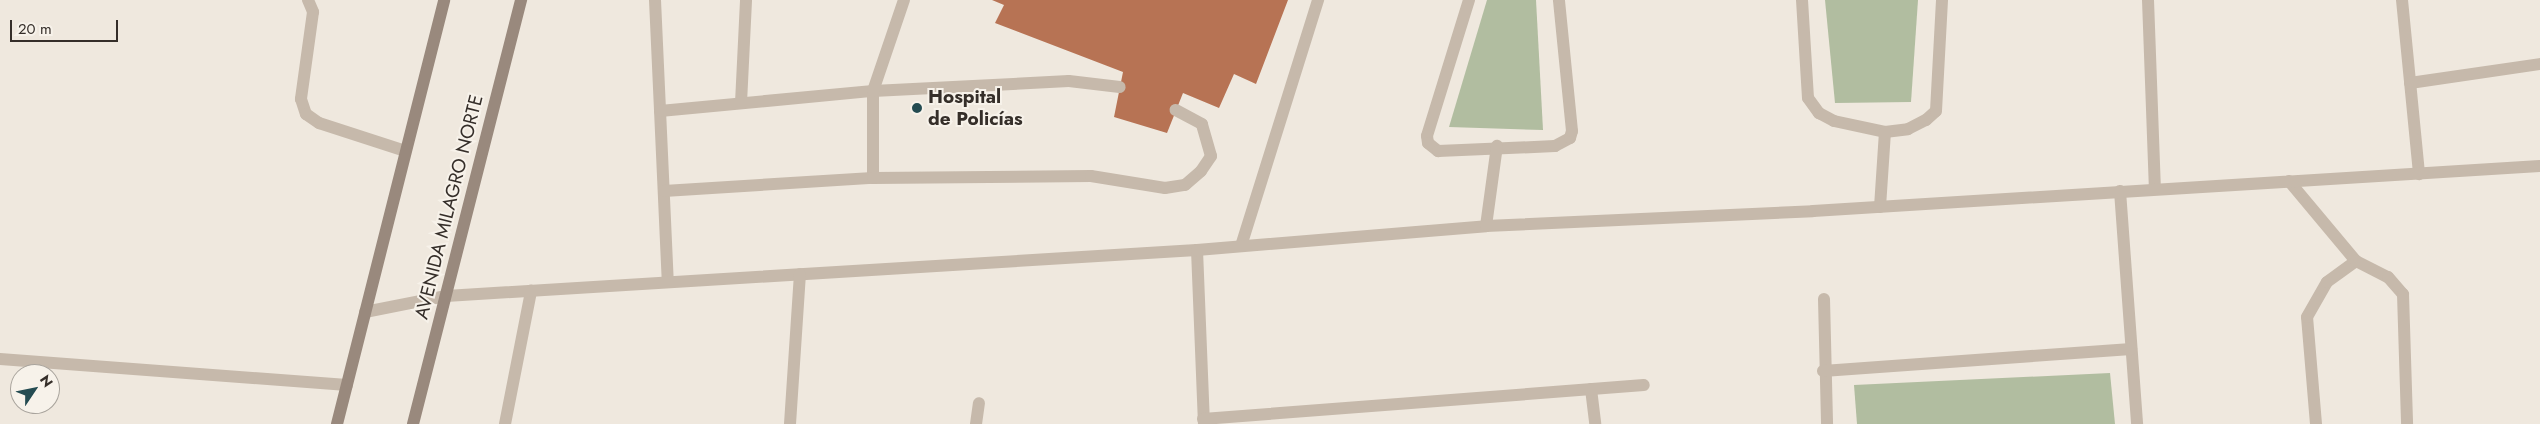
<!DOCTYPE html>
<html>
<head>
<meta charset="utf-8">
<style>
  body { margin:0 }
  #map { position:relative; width:2540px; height:424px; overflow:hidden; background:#efe8de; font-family:Jost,sans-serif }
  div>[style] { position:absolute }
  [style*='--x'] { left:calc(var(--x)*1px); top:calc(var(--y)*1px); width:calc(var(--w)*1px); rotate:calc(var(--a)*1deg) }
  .green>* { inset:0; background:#b1bda0 }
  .building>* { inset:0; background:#b77354 }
  .service>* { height:12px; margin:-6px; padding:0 6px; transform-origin:6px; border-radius:6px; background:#c6b9ab }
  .minor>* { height:12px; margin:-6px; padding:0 6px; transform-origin:6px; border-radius:6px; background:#c6b9ab }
  .secondary>* { height:12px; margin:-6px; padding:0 6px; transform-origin:6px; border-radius:6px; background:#99897d }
  .dots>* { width:14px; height:14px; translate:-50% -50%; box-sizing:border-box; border:2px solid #f7f2ea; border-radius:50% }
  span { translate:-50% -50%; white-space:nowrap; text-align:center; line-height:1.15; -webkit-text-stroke:4px #f7f2ea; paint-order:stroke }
  .poi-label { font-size:19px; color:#352e29; font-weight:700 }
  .left { translate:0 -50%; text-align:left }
  .street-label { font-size:19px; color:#352e29 }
  .north { position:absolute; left:10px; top:364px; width:50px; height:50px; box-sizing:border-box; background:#f7f2ea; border:1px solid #a9a49d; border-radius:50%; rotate:56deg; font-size:14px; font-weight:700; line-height:20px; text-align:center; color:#352e29 }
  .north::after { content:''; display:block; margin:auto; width:18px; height:22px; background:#244b51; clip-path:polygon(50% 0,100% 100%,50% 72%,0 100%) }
  .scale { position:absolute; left:10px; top:20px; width:108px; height:22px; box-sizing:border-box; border:2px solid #352e29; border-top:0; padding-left:6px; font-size:15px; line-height:18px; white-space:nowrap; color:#352e29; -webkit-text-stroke:4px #f7f2ea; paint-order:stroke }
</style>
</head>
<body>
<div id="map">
  <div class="green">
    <div style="clip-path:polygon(1487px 0,1536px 0,1543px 130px,1449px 127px)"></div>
    <div style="clip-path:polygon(1825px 0,1918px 0,1911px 102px,1835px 103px)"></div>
    <div style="clip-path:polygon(2110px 373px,2115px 424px,1857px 424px,1854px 385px)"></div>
  </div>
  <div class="building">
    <div style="clip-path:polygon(992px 0,1288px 0,1256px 84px,1234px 74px,1219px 108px,1183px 93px,1167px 133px,1114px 117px,1123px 72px,995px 23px,1004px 5px)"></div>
  </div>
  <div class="service">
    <div style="--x:308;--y:0;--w:13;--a:67"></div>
    <div style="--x:313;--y:12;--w:88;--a:97.9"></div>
    <div style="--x:301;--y:99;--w:16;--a:72"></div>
    <div style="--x:306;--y:114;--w:16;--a:35"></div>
    <div style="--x:319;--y:123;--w:90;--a:18"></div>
    <div style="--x:655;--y:0;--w:282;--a:87.4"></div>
    <div style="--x:741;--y:103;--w:103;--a:-87.2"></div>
    <div style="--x:660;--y:111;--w:214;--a:-5.4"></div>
    <div style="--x:873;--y:91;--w:196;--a:-2.9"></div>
    <div style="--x:1069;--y:81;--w:51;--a:6.7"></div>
    <div style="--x:873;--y:178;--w:87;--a:-90"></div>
    <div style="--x:873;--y:91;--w:96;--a:-71.2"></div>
    <div style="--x:664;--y:191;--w:209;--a:-3.6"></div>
    <div style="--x:873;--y:178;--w:218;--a:-0.5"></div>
    <div style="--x:1091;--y:176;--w:75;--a:9.2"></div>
    <div style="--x:1165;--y:188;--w:20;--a:-9"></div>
    <div style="--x:1185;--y:185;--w:21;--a:-41"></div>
    <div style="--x:1201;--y:171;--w:18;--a:-56"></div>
    <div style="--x:1211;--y:156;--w:33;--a:-106"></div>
    <div style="--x:1202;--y:124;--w:30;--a:-152"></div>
    <div style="--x:1241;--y:246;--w:258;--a:-72.6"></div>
    <div style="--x:505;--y:424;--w:136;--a:-78.9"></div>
  </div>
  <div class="minor">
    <div style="--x:1469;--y:0;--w:142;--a:107.2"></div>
    <div style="--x:1427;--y:136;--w:7;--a:82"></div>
    <div style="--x:1428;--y:143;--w:13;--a:39"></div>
    <div style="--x:1438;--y:151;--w:117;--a:-2.4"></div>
    <div style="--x:1555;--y:146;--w:17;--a:-28"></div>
    <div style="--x:1570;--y:138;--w:7;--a:-74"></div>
    <div style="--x:1572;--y:131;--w:132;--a:-95.7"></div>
    <div style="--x:1802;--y:0;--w:98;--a:86.5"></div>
    <div style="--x:1808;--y:98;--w:19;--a:54"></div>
    <div style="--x:1819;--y:113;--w:17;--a:28"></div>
    <div style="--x:1834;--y:121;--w:52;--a:12.2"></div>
    <div style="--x:1885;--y:132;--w:23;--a:-7"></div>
    <div style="--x:1908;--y:129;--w:20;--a:-27"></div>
    <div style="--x:1926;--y:120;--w:13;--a:-42"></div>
    <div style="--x:1936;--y:111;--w:111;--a:-86.9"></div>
    <div style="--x:2148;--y:0;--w:188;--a:87.9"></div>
    <div style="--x:2402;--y:0;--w:175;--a:84.4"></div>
    <div style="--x:2410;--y:83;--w:131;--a:-8.3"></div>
    <div style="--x:2289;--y:181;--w:104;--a:50.1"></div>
    <div style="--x:2120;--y:191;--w:234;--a:85.8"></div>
    <div style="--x:1880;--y:207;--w:75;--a:-86.2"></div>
    <div style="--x:1486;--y:226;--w:81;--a:-82.2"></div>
    <div style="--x:1197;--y:250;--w:174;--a:87.7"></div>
    <div style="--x:1824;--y:299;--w:125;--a:88.6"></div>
    <div style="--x:365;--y:312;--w:83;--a:-11.2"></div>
    <div style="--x:446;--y:296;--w:752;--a:-3.51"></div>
    <div style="--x:1197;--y:250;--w:290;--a:-4.7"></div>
    <div style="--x:1486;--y:226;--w:327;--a:-2.6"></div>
    <div style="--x:1813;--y:211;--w:728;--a:-3.54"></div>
    <div style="--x:0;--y:359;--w:348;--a:4.3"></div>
    <div style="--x:1823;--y:371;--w:309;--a:-4.1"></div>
    <div style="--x:1591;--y:389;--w:35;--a:83"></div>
    <div style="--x:1203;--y:419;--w:442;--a:-4.4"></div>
    <div style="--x:790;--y:424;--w:150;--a:-86.2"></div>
    <div style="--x:976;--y:424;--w:21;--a:-82"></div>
    <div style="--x:2316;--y:424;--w:107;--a:-94.8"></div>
    <div style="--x:2307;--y:317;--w:40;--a:-60.3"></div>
    <div style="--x:2327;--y:282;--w:36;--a:-36"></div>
    <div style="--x:2356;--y:261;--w:36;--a:27"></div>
    <div style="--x:2388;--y:277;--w:23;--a:49"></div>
    <div style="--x:2403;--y:294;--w:130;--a:88.2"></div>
  </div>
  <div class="secondary">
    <div style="--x:337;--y:424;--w:437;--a:-75.8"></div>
    <div style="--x:413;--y:424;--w:438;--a:-75.7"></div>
  </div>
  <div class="dots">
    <div style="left:917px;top:108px;background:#244b51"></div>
  </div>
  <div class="poi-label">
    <span class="left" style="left:928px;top:108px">Hospital<br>de Policías</span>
  </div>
  <div class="street-label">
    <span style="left:449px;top:207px;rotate:-76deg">AVENIDA MILAGRO NORTE</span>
  </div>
  <div class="north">N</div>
  <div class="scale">20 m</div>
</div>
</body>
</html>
